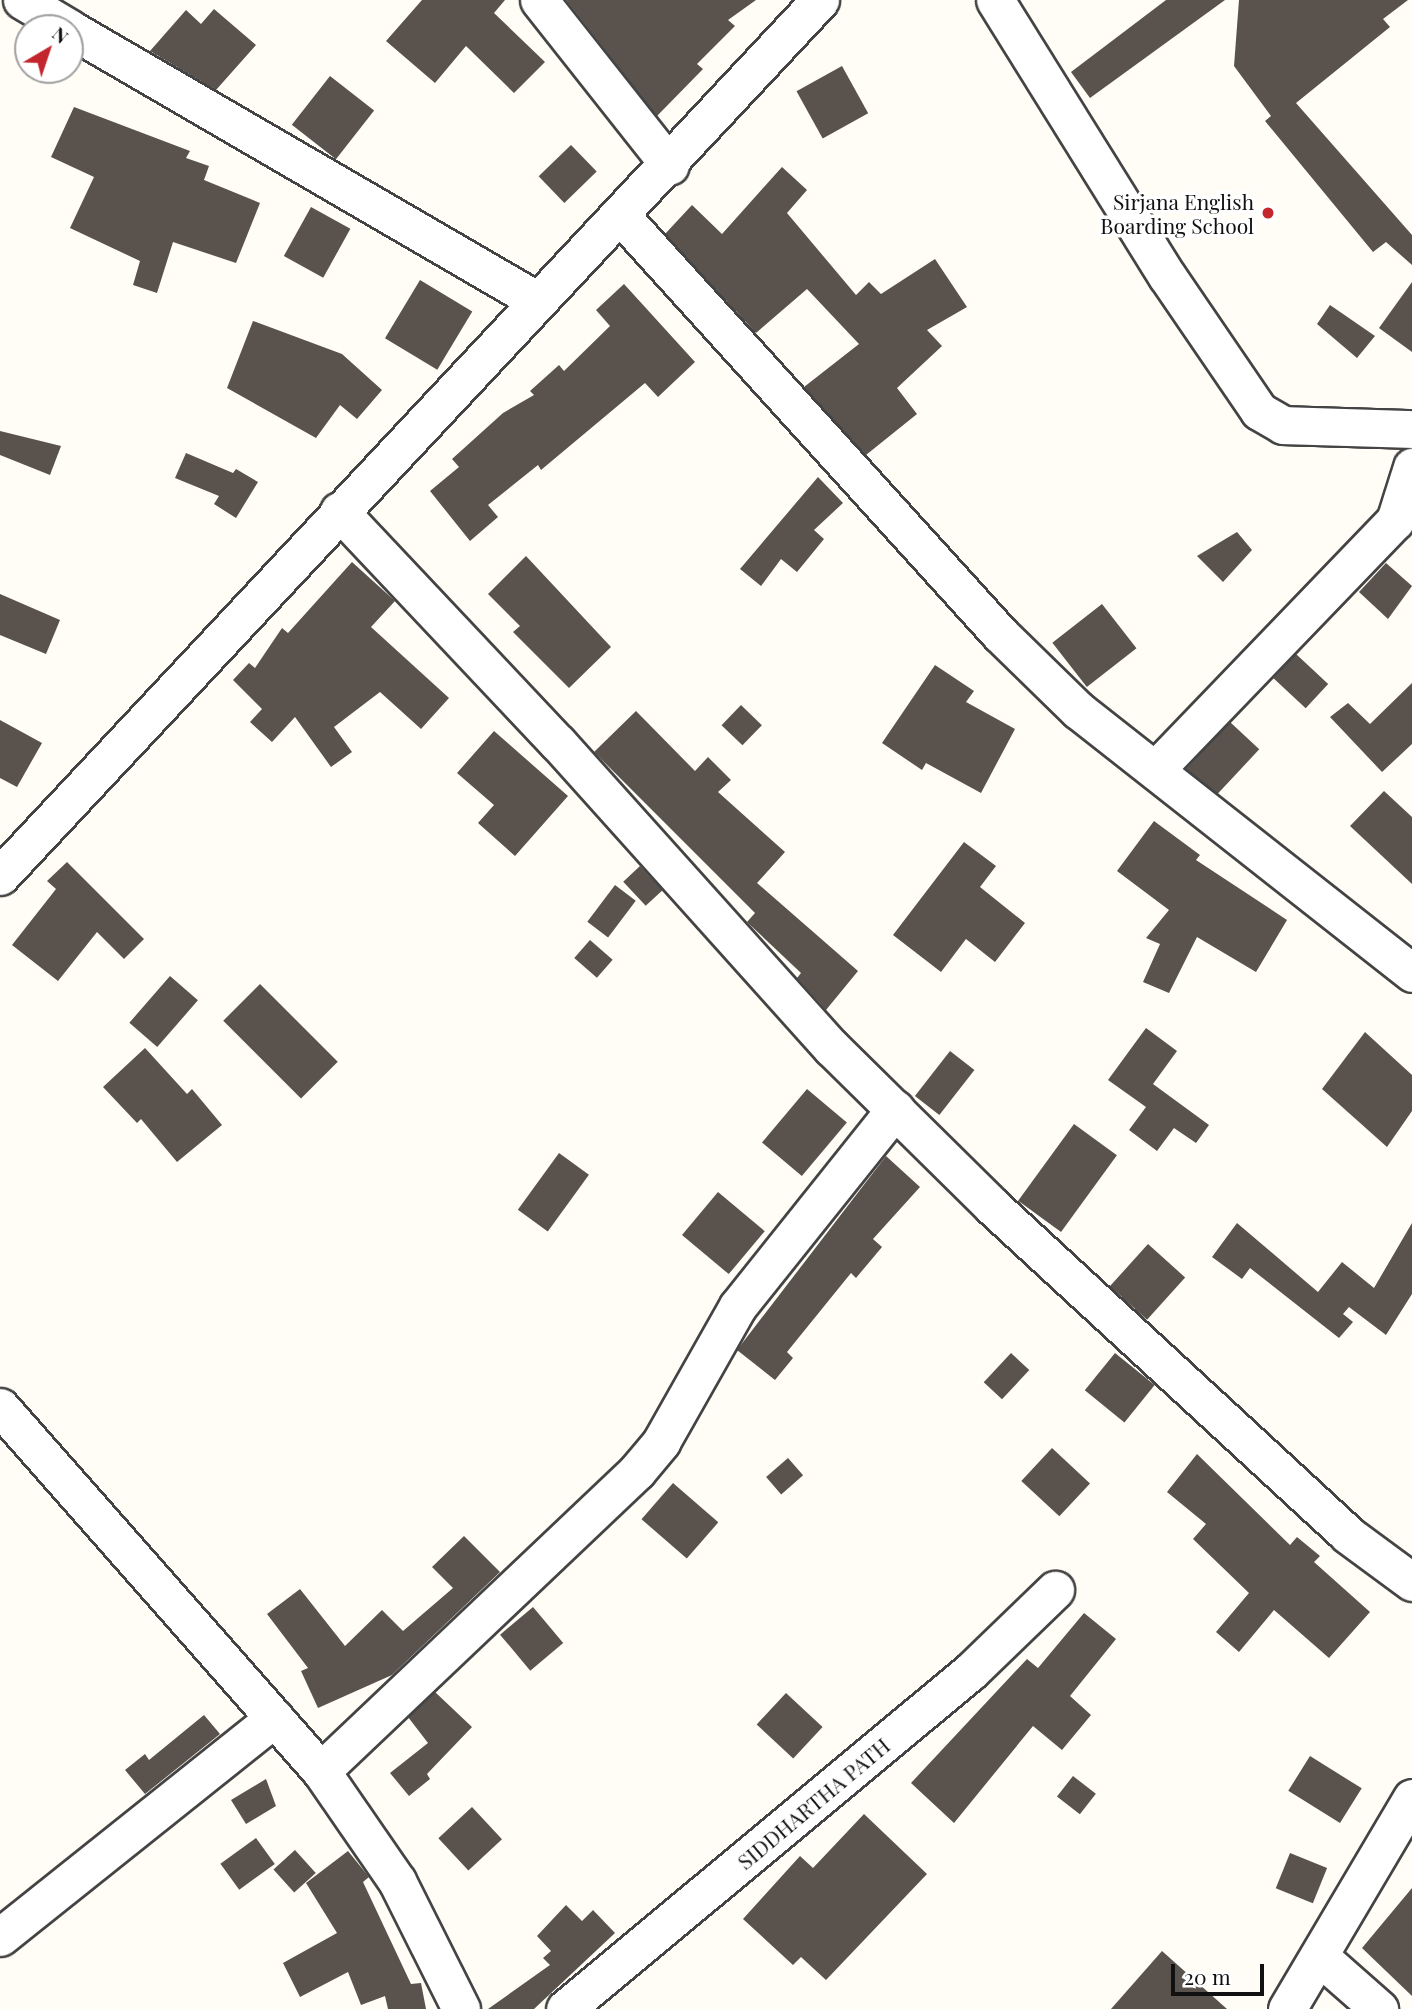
<!DOCTYPE html>
<html>
<head>
<meta charset="utf-8">
<style>
  body { margin:0 }
  #map { position:relative; width:1412px; height:2009px; overflow:hidden; background:#fffdf5; font-family:"Playfair Display",serif }
  div>[style] { position:absolute }
  [style*='--x'] { left:calc(var(--x)*1px); top:calc(var(--y)*1px); width:calc(var(--w)*1px); rotate:calc(var(--a)*1deg) }
  .building>* { inset:0; background:#5a524d; transform-origin:0 0 }
  .roads { filter:drop-shadow(2px 0 #444) drop-shadow(-2px 0 #444) drop-shadow(0 2px #444) drop-shadow(0 -2px #444) }
  .minor>* { height:37px; margin:-18.5px; padding:0 18.5px; transform-origin:18.5px; border-radius:18.5px; background:#fff }
  .dots>* { width:19px; height:19px; translate:-50% -50%; box-sizing:border-box; border:4px solid #fff; border-radius:50% }
  span { translate:-50% -50%; white-space:nowrap; text-align:center; line-height:1.15; -webkit-text-stroke:7px #fff; paint-order:stroke }
  .poi-label { font-size:21px; color:#111 }
  .right { translate:-100% -50%; text-align:right }
  .street-label { font-size:21px; color:#111 }
  .north { position:absolute; left:14px; top:14px; width:70px; height:70px; box-sizing:border-box; background:#fff; border:2px solid #a0a0a0; border-radius:50%; rotate:39deg; font-size:19px; font-weight:700; line-height:28px; text-align:center; color:#111 }
  .north::after { content:''; display:block; margin:auto; width:24px; height:32px; background:#c4262e; clip-path:polygon(50% 0,100% 100%,50% 72%,0 100%) }
  .scale { position:absolute; left:1171px; top:1964px; width:93px; height:32px; box-sizing:border-box; border:4px solid #111; border-top:0; padding-left:9px; font-size:21px; line-height:24px; white-space:nowrap; color:#111; -webkit-text-stroke:5px #fff; paint-order:stroke }
</style>
</head>
<body>
<div id="map">
  <div class="building">
    <div style="clip-path:polygon(422px 0,505px 0,494px 13px,545px 62px,514px 93px,466px 46px,435px 83px,386px 41px)"></div>
    <div style="clip-path:polygon(566px 0,756px 0,728px 20px,735px 26px,697px 64px,703px 69px,657px 116px)"></div>
    <div style="clip-path:polygon(1166px 0,1225px 0,1090px 98px,1071px 72px)"></div>
    <div style="clip-path:polygon(1239px 0,1408px 0,1383px 19px,1390px 27px,1296px 103px,1412px 235px,1412px 265px,1386px 242px,1373px 252px,1265px 121px,1271px 116px,1234px 66px)"></div>
    <div style="clip-path:polygon(214px 9px,256px 45px,216px 90px,150px 51px,186px 10px,201px 24px)"></div>
    <div style="left:842px;top:66px;width:54px;height:52px;rotate:61deg"></div>
    <div style="left:330px;top:76px;width:56px;height:62px;rotate:38deg"></div>
    <div style="clip-path:polygon(74px 107px,190px 151px,186px 158px,209px 166px,204px 180px,260px 203px,236px 263px,173px 242px,157px 293px,133px 285px,140px 261px,70px 228px,94px 177px,51px 157px)"></div>
    <div style="left:571px;top:145px;width:37px;height:45px;rotate:46deg"></div>
    <div style="clip-path:polygon(782px 167px,807px 190px,787px 213px,856px 295px,869px 282px,881px 294px,935px 259px,967px 307px,927px 330px,942px 346px,897px 388px,917px 414px,866px 455px,804px 387px,859px 344px,807px 289px,756px 333px,665px 234px,692px 205px,722px 234px)"></div>
    <div style="left:311px;top:207px;width:45px;height:56px;rotate:29deg"></div>
    <div style="left:420px;top:280px;width:61px;height:68px;rotate:31deg"></div>
    <div style="clip-path:polygon(1412px 282px,1412px 352px,1379px 328px)"></div>
    <div style="clip-path:polygon(624px 284px,695px 362px,658px 397px,645px 383px,541px 470px,538px 465px,488px 505px,498px 517px,470px 541px,430px 491px,459px 467px,452px 459px,503px 413px,534px 395px,530px 391px,559px 365px,564px 371px,610px 326px,596px 310px)"></div>
    <div style="clip-path:polygon(1330px 305px,1375px 336px,1357px 358px,1317px 324px)"></div>
    <div style="clip-path:polygon(253px 321px,342px 354px,382px 390px,357px 419px,340px 405px,316px 438px,227px 388px)"></div>
    <div style="clip-path:polygon(0 431px,61px 446px,50px 475px,0 455px)"></div>
    <div style="clip-path:polygon(186px 453px,233px 473px,236px 469px,258px 482px,236px 518px,214px 504px,219px 496px,175px 478px)"></div>
    <div style="clip-path:polygon(818px 477px,843px 503px,814px 530px,824px 539px,797px 572px,781px 559px,761px 586px,740px 569px)"></div>
    <div style="clip-path:polygon(1237px 532px,1252px 550px,1223px 582px,1197px 556px)"></div>
    <div style="clip-path:polygon(526px 556px,611px 647px,569px 688px,513px 632px,520px 626px,488px 594px)"></div>
    <div style="clip-path:polygon(352px 562px,395px 601px,371px 627px,449px 698px,421px 729px,380px 692px,334px 727px,352px 752px,331px 767px,295px 717px,272px 742px,250px 722px,262px 709px,233px 680px,249px 663px,255px 668px,282px 628px,288px 633px)"></div>
    <div style="clip-path:polygon(1386px 563px,1412px 586px,1388px 619px,1359px 592px)"></div>
    <div style="clip-path:polygon(0 594px,60px 620px,46px 654px,0 635px)"></div>
    <div style="left:1102px;top:604px;width:56px;height:63px;rotate:52deg"></div>
    <div style="left:1296px;top:654px;width:44px;height:33px;rotate:43deg"></div>
    <div style="clip-path:polygon(935px 665px,974px 691px,966px 702px,1015px 729px,981px 793px,926px 763px,922px 770px,882px 743px)"></div>
    <div style="clip-path:polygon(1412px 683px,1412px 744px,1382px 772px,1330px 717px,1348px 703px,1370px 724px)"></div>
    <div style="left:741px;top:705px;width:29px;height:28px;rotate:44deg"></div>
    <div style="clip-path:polygon(636px 711px,695px 771px,708px 757px,731px 780px,718px 792px,785px 852px,757px 883px,858px 971px,826px 1010px,797px 978px,801px 973px,747px 922px,755px 913px,594px 752px)"></div>
    <div style="clip-path:polygon(0 720px,42px 743px,17px 787px,0 778px)"></div>
    <div style="left:1230px;top:722px;width:40px;height:64px;rotate:43deg"></div>
    <div style="clip-path:polygon(494px 731px,568px 796px,515px 856px,478px 823px,494px 805px,457px 773px)"></div>
    <div style="clip-path:polygon(1384px 791px,1412px 817px,1412px 884px,1350px 826px)"></div>
    <div style="clip-path:polygon(1154px 821px,1200px 855px,1196px 860px,1287px 920px,1256px 972px,1197px 937px,1169px 993px,1143px 982px,1160px 944px,1146px 938px,1169px 910px,1117px 871px)"></div>
    <div style="clip-path:polygon(964px 842px,996px 866px,980px 887px,1025px 923px,995px 962px,966px 939px,941px 972px,893px 935px)"></div>
    <div style="clip-path:polygon(67px 862px,144px 939px,124px 959px,97px 932px,58px 981px,12px 945px,56px 889px,47px 881px)"></div>
    <div style="left:640px;top:866px;width:33px;height:23px;rotate:47deg"></div>
    <div style="left:615px;top:885px;width:26px;height:46px;rotate:37deg"></div>
    <div style="left:590px;top:940px;width:30px;height:24px;rotate:41deg"></div>
    <div style="left:170px;top:976px;width:37px;height:62px;rotate:41deg"></div>
    <div style="left:260px;top:984px;width:110px;height:52px;rotate:45deg"></div>
    <div style="clip-path:polygon(1146px 1028px,1177px 1051px,1153px 1084px,1209px 1125px,1196px 1143px,1174px 1128px,1157px 1151px,1129px 1130px,1146px 1107px,1108px 1080px)"></div>
    <div style="clip-path:polygon(1365px 1032px,1412px 1075px,1412px 1111px,1387px 1147px,1322px 1089px)"></div>
    <div style="clip-path:polygon(145px 1048px,187px 1094px,192px 1089px,222px 1125px,177px 1162px,141px 1119px,137px 1123px,103px 1087px)"></div>
    <div style="left:950px;top:1051px;width:31px;height:57px;rotate:38deg"></div>
    <div style="left:807px;top:1089px;width:52px;height:70px;rotate:40deg"></div>
    <div style="left:1074px;top:1124px;width:53px;height:95px;rotate:36deg"></div>
    <div style="left:559px;top:1153px;width:37px;height:70px;rotate:36deg"></div>
    <div style="clip-path:polygon(886px 1156px,920px 1187px,873px 1239px,882px 1247px,856px 1278px,851px 1273px,787px 1352px,793px 1358px,775px 1380px,737px 1350px)"></div>
    <div style="left:718px;top:1192px;width:61px;height:56px;rotate:40deg"></div>
    <div style="clip-path:polygon(1237px 1223px,1318px 1292px,1342px 1262px,1374px 1288px,1412px 1223px,1412px 1294px,1386px 1335px,1349px 1307px,1343px 1314px,1353px 1322px,1339px 1338px,1250px 1268px,1242px 1279px,1212px 1257px)"></div>
    <div style="left:1148px;top:1244px;width:50px;height:57px;rotate:42deg"></div>
    <div style="left:1011px;top:1353px;width:25px;height:40px;rotate:43deg"></div>
    <div style="left:1115px;top:1353px;width:51px;height:48px;rotate:39deg"></div>
    <div style="left:1052px;top:1448px;width:52px;height:45px;rotate:43deg"></div>
    <div style="clip-path:polygon(1197px 1454px,1290px 1545px,1297px 1537px,1320px 1556px,1314px 1562px,1370px 1612px,1329px 1658px,1274px 1610px,1239px 1652px,1216px 1632px,1249px 1593px,1193px 1539px,1206px 1524px,1167px 1492px)"></div>
    <div style="left:788px;top:1458px;width:23px;height:29px;rotate:49deg"></div>
    <div style="left:673px;top:1483px;width:60px;height:48px;rotate:41deg"></div>
    <div style="clip-path:polygon(464px 1536px,500px 1572px,392px 1675px,318px 1708px,301px 1671px,308px 1668px,267px 1614px,300px 1589px,345px 1646px,382px 1610px,403px 1631px,453px 1588px,432px 1567px)"></div>
    <div style="left:533px;top:1607px;width:47px;height:43px;rotate:50deg"></div>
    <div style="clip-path:polygon(1084px 1613px,1116px 1639px,1070px 1696px,1091px 1715px,1062px 1750px,1033px 1726px,954px 1823px,911px 1783px,1027px 1659px,1038px 1668px)"></div>
    <div style="clip-path:polygon(435px 1692px,472px 1727px,427px 1774px,430px 1779px,409px 1796px,390px 1773px,428px 1743px,408px 1717px)"></div>
    <div style="left:786px;top:1693px;width:50px;height:43px;rotate:43deg"></div>
    <div style="clip-path:polygon(204px 1715px,220px 1734px,145px 1794px,125px 1770px,145px 1754px,149px 1760px)"></div>
    <div style="left:1310px;top:1756px;width:61px;height:41px;rotate:32deg"></div>
    <div style="left:1073px;top:1776px;width:29px;height:26px;rotate:38deg"></div>
    <div style="clip-path:polygon(266px 1779px,276px 1806px,246px 1824px,231px 1800px)"></div>
    <div style="left:472px;top:1807px;width:44px;height:46px;rotate:47deg"></div>
    <div style="clip-path:polygon(864px 1814px,927px 1874px,826px 1980px,801px 1957px,793px 1965px,743px 1919px,800px 1856px,813px 1868px)"></div>
    <div style="left:256px;top:1838px;width:32px;height:44px;rotate:54deg"></div>
    <div style="left:295px;top:1850px;width:31px;height:29px;rotate:48deg"></div>
    <div style="clip-path:polygon(348px 1851px,369px 1877px,363px 1882px,411px 1984px,421px 1983px,426px 2009px,388px 2009px,385px 1996px,361px 2005px,348px 1972px,300px 1997px,283px 1963px,337px 1933px,306px 1883px)"></div>
    <div style="left:1290px;top:1853px;width:40px;height:38px;rotate:22deg"></div>
    <div style="clip-path:polygon(1412px 1888px,1412px 1996px,1362px 1948px)"></div>
    <div style="clip-path:polygon(566px 1905px,582px 1921px,593px 1910px,615px 1933px,534px 2009px,488px 2009px,550px 1965px,543px 1958px,551px 1951px,537px 1936px)"></div>
    <div style="clip-path:polygon(1162px 1951px,1227px 2009px,1111px 2009px)"></div>
  </div>
  <div class="roads">
    <div class="minor">
      <div style="--x:22;--y:0;--w:55;--a:30.8"></div>
      <div style="--x:539;--y:0;--w:211;--a:51.7"></div>
      <div style="--x:995;--y:0;--w:325;--a:58.1"></div>
      <div style="--x:1167;--y:276;--w:163;--a:55.7"></div>
      <div style="--x:1259;--y:411;--w:28;--a:30"></div>
      <div style="--x:1283;--y:425;--w:129;--a:1.8"></div>
      <div style="--x:70;--y:29;--w:539;--a:30.18"></div>
      <div style="--x:621;--y:216;--w:564;--a:47.8"></div>
      <div style="--x:1000;--y:634;--w:109;--a:44.3"></div>
      <div style="--x:1078;--y:710;--w:425;--a:38.2"></div>
      <div style="--x:339;--y:511;--w:319;--a:46.7"></div>
      <div style="--x:558;--y:743;--w:410;--a:48.1"></div>
      <div style="--x:832;--y:1048;--w:225;--a:44.6"></div>
      <div style="--x:992;--y:1206;--w:483;--a:42.7"></div>
      <div style="--x:1347;--y:1534;--w:81;--a:36.4"></div>
      <div style="--x:1155;--y:770;--w:346;--a:-46.1"></div>
      <div style="--x:1395;--y:521;--w:57;--a:-72.5"></div>
      <div style="--x:0;--y:876;--w:1200;--a:-46.89"></div>
      <div style="--x:0;--y:1407;--w:485;--a:48.6"></div>
      <div style="--x:321;--y:1771;--w:134;--a:55.4"></div>
      <div style="--x:397;--y:1881;--w:143;--a:63.4"></div>
      <div style="--x:321;--y:1771;--w:436;--a:-43.5"></div>
      <div style="--x:637;--y:1471;--w:38;--a:-50"></div>
      <div style="--x:661;--y:1442;--w:156;--a:-60.5"></div>
      <div style="--x:738;--y:1306;--w:252;--a:-51.4"></div>
      <div style="--x:0;--y:1937;--w:351;--a:-38.6"></div>
      <div style="--x:1320;--y:1957;--w:79;--a:41.4"></div>
      <div style="--x:565;--y:2009;--w:528;--a:-39.78"></div>
      <div style="--x:971;--y:1671;--w:117;--a:-44"></div>
      <div style="--x:1287;--y:2009;--w:245;--a:-59.4"></div>
    </div>
  </div>
  <div class="dots">
    <div style="left:1268px;top:213px;background:#c4262e"></div>
  </div>
  <div class="poi-label">
    <span class="right" style="left:1254px;top:213px">Sirjana English<br>Boarding School</span>
  </div>
  <div class="street-label">
    <span style="left:813px;top:1803px;rotate:-40deg">SIDDHARTHA PATH</span>
  </div>
  <div class="north">N</div>
  <div class="scale">20 m</div>
</div>
</body>
</html>
